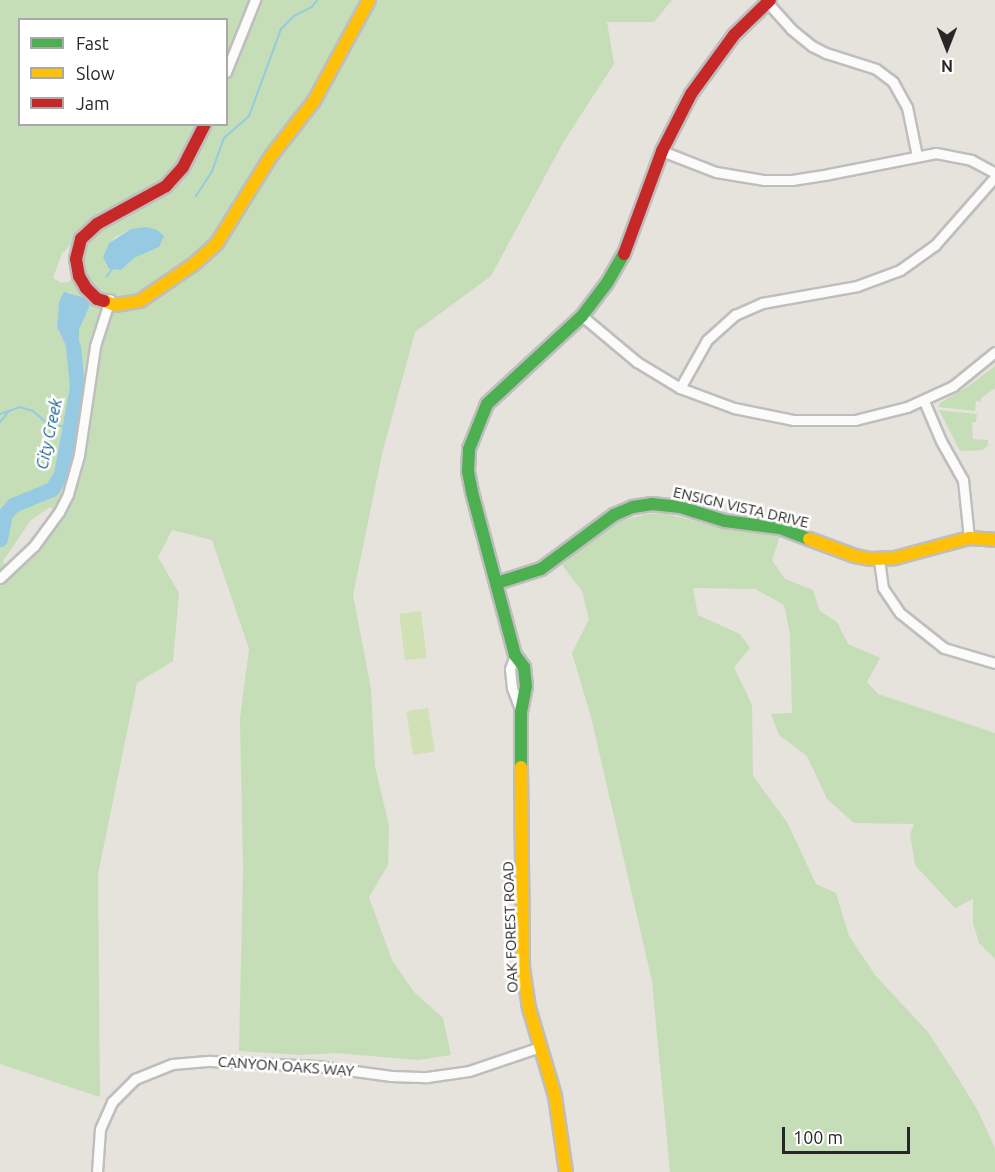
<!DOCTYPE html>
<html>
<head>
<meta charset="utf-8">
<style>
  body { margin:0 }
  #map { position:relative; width:995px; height:1172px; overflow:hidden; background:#e6e2dc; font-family:Ubuntu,sans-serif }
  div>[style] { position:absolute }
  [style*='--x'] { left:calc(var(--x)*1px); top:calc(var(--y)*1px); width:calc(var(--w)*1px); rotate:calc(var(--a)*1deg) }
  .green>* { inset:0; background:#c6deb7 }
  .pitch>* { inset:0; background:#d0e2b5; transform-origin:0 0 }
  .water>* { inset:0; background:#96cae2 }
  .stream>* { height:2px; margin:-1px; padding:0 1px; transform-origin:1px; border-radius:1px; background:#96cae2 }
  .river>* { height:15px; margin:-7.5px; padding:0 7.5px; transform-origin:7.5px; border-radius:7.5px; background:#96cae2 }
  .roads { filter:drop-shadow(2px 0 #bfbebe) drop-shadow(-2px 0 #bfbebe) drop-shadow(0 2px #bfbebe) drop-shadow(0 -2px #bfbebe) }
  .street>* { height:9px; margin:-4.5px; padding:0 4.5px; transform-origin:4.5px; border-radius:4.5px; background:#fbfbfa }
  .fast>* { height:12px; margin:-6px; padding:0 6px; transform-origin:6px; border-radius:6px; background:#4caf50 }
  .slow>* { height:12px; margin:-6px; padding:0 6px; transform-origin:6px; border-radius:6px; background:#ffc107 }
  .jam>* { height:12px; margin:-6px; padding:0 6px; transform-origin:6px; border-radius:6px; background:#c62828 }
  span { translate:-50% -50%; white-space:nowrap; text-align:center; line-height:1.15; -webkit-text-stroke:5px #fff; paint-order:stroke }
  .street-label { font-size:15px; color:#272727 }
  .water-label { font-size:16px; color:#175d8a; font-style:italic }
  .legend { position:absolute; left:18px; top:18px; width:210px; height:108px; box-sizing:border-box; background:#fff; border:2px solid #a9a9a9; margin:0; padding:8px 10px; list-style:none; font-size:18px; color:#272727 }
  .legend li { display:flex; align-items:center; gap:12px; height:30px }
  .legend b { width:30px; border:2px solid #a9a9a9 }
  .north { position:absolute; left:917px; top:18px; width:60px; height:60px; -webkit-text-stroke:4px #fff; paint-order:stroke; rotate:180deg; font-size:16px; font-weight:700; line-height:24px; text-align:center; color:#272727 }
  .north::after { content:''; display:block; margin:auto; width:21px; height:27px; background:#272727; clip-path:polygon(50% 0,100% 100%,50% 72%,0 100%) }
  .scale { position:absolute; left:782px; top:1127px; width:128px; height:27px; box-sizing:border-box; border:3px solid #272727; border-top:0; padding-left:8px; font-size:18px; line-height:21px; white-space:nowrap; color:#272727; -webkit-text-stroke:4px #fff; paint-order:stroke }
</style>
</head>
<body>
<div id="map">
  <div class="green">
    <div style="clip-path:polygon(evenodd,0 0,672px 0,654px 22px,607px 22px,614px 64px,564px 141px,491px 276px,415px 332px,382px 454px,353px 595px,371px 689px,375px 766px,389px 826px,388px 865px,369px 897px,392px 960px,414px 992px,443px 1018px,451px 1055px,418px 1060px,336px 1053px,300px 1055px,239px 1051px,243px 870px,240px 718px,249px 649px,212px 540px,172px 530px,158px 557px,179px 593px,173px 661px,137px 683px,98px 874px,100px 1097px,0 1064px,0 0,20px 20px,226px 20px,226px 124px,20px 124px,20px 20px,0 0,131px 229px,159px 247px,134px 258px,121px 270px,109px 269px,103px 257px,107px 247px,115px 237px,131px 229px,0 0,74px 242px,80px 279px,61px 283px,53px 278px,57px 267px,62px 253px,74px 242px,0 0,69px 292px,90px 305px,79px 330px,79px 354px,76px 363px,57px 327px,59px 302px,69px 292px,0 0,50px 507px,62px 516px,44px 541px,13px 576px,8px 573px,3px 561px,31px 520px,50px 507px)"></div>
    <div style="clip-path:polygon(995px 366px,995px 388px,981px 398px,981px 402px,976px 401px,975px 411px,938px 407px,940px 403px,967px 387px)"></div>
    <div style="clip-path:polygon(939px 410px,977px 414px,976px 422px,972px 422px,973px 439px,988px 440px,988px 446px,982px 450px,960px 451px)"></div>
    <div style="clip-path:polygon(664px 513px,729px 530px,780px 536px,772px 560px,785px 579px,813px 590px,820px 611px,837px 622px,848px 644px,880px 658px,867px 682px,878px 694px,995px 733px,995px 959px,979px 943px,973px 923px,973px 899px,955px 908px,915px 865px,910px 834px,914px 824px,854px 823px,827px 799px,807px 756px,779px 735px,771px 714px,792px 713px,790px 634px,784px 605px,755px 589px,693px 588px,698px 615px,740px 634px,750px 648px,734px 667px,752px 705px,753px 776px,787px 822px,816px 884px,836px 893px,849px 936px,875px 975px,928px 1032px,958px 1078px,978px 1111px,995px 1148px,995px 1172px,670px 1172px,652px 981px,591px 717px,572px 653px,589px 619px,582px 591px,562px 565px,618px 522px,646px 514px)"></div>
  </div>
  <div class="pitch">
    <div style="left:421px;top:611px;width:47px;height:22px;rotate:83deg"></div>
    <div style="left:428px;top:708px;width:44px;height:22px;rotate:81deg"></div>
  </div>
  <div class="water">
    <div style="clip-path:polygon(146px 227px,157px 230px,164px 236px,159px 247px,134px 258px,121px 270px,109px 269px,103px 257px,109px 243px,131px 229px)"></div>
    <div style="clip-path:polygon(64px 292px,85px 298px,90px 305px,79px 330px,79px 354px,75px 364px,57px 327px,59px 302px)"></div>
  </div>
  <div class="stream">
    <div style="--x:196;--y:196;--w:30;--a:-57"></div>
    <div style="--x:212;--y:171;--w:35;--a:-70"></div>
    <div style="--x:224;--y:138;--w:33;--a:-41"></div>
    <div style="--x:249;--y:116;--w:93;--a:-69.8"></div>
    <div style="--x:281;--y:29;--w:18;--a:-45"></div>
    <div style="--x:294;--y:16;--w:20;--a:-27"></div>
    <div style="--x:312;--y:7;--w:9;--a:-54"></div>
    <div style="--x:106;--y:277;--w:11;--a:-52"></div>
    <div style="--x:0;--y:414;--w:21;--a:-19"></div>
    <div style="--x:20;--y:407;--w:14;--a:17"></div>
    <div style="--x:33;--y:411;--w:20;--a:41"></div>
    <div style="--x:48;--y:424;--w:20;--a:9"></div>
    <div style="--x:0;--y:422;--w:13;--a:-51"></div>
  </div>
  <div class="river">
    <div style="--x:0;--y:539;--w:25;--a:-79"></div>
    <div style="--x:5;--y:514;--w:12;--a:-48"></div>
    <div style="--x:13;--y:505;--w:42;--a:-22.3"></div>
    <div style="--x:52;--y:489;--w:17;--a:-59"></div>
    <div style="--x:61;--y:474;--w:88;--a:-79.6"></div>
    <div style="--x:77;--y:387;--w:41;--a:-95.6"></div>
  </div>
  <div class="roads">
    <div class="street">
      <div style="--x:767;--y:2;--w:36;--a:48"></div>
      <div style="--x:791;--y:29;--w:27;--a:39"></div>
      <div style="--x:812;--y:46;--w:16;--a:27"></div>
      <div style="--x:826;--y:53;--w:52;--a:17.7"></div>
      <div style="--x:876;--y:69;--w:21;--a:37"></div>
      <div style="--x:893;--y:82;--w:29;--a:61"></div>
      <div style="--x:907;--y:107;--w:50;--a:78.5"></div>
      <div style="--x:226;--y:72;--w:78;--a:-68.1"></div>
      <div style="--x:662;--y:151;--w:58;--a:21.3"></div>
      <div style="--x:716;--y:172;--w:49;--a:9.5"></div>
      <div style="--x:764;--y:180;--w:28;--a:0"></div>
      <div style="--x:792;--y:180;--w:37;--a:-9"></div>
      <div style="--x:829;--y:174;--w:109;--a:-11.1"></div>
      <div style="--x:936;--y:153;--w:36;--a:11"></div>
      <div style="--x:971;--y:160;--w:27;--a:28"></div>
      <div style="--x:582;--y:316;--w:72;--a:39.9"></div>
      <div style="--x:637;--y:362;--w:50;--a:31.2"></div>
      <div style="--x:680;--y:388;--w:58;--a:20.3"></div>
      <div style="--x:734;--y:408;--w:60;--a:11.5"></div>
      <div style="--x:793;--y:420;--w:62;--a:0"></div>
      <div style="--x:855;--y:420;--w:54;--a:-14"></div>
      <div style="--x:907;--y:407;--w:51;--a:-24.5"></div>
      <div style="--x:953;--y:386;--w:54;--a:-39"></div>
      <div style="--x:680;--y:388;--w:55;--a:-60.6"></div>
      <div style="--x:707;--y:340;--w:38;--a:-42"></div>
      <div style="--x:735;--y:315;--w:30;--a:-24"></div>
      <div style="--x:762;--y:303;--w:97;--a:-10.1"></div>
      <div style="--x:857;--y:286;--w:46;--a:-20.4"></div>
      <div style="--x:900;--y:270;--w:43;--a:-35.5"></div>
      <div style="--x:935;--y:245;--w:91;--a:-48.6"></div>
      <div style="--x:924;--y:401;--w:43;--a:67"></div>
      <div style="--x:941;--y:441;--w:45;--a:60.6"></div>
      <div style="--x:963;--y:480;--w:58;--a:84.1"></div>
      <div style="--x:879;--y:560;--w:28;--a:82"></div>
      <div style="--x:883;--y:588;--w:30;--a:56"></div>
      <div style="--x:900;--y:613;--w:56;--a:38.5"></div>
      <div style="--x:944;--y:648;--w:53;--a:16.4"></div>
      <div style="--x:0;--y:578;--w:47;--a:-43.3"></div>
      <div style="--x:34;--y:546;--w:42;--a:-53.7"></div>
      <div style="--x:59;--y:512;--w:20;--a:-63"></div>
      <div style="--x:68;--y:494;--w:41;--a:-74.2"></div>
      <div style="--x:79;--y:455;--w:110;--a:-81.6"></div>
      <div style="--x:95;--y:346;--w:49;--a:-72.3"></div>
      <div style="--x:515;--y:655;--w:15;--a:110"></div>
      <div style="--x:510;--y:669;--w:19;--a:84"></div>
      <div style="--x:512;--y:688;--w:26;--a:69"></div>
      <div style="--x:97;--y:1172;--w:43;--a:-86"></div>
      <div style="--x:100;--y:1129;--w:30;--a:-66"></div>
      <div style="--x:112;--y:1102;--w:33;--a:-45"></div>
      <div style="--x:135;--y:1079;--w:40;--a:-22"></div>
      <div style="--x:172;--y:1064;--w:38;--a:-5"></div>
      <div style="--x:210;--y:1061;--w:108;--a:2.7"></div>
      <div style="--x:318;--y:1066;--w:74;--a:7.8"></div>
      <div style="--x:391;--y:1076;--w:36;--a:2"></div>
      <div style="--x:427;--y:1077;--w:42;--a:-8.1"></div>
      <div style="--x:469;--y:1071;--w:75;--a:-18.7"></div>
    </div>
    <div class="fast">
      <div style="--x:497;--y:583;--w:46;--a:-17.7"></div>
      <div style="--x:541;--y:569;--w:91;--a:-36.5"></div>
      <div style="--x:614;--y:515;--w:21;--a:-23"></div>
      <div style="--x:633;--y:507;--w:19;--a:-9"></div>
      <div style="--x:652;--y:504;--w:28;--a:6"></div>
      <div style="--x:680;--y:507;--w:47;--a:17.3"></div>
      <div style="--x:725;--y:521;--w:55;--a:7.3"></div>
      <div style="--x:780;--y:528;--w:31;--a:21"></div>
      <div style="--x:521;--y:767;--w:55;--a:-90"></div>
      <div style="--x:521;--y:712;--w:26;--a:-79"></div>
      <div style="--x:526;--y:686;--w:19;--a:-96"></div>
      <div style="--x:524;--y:667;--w:15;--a:-127"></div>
      <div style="--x:515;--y:655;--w:169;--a:-104.8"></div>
      <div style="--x:472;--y:492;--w:21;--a:-101"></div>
      <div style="--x:468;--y:471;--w:22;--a:-87"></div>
      <div style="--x:469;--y:449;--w:48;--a:-68.2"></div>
      <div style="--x:487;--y:404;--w:129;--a:-42.8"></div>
      <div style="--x:582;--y:316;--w:41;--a:-52.9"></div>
      <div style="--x:607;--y:283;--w:34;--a:-60"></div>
    </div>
    <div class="slow">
      <div style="--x:104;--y:301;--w:12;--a:20"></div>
      <div style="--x:115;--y:305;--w:25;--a:-9"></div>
      <div style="--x:140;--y:301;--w:65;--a:-34.4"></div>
      <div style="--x:194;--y:264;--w:31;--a:-42"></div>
      <div style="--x:217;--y:243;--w:102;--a:-58.2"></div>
      <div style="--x:271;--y:156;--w:70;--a:-52"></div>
      <div style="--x:314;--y:101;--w:115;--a:-61.4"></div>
      <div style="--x:809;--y:539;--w:49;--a:20.3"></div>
      <div style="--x:855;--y:556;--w:16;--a:11"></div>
      <div style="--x:871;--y:559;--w:24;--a:-2"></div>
      <div style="--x:895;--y:558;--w:77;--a:-15.1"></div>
      <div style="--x:969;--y:538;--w:26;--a:4"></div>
      <div style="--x:521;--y:767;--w:201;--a:89.4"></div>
      <div style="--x:523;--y:968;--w:40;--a:81.5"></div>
      <div style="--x:529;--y:1008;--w:92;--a:73.5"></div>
      <div style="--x:555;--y:1096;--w:77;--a:81.8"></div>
    </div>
    <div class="jam">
      <div style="--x:624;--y:254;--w:110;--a:-69.7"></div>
      <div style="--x:662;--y:151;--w:64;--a:-63"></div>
      <div style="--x:691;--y:94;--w:73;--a:-53.9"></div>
      <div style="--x:734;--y:35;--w:50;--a:-44.2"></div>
      <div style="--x:104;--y:301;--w:7;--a:-164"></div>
      <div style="--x:97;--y:299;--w:16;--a:-135"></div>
      <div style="--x:86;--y:288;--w:14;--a:-120"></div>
      <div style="--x:79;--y:276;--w:17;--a:-100"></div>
      <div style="--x:76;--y:259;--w:21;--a:-76"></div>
      <div style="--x:81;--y:239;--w:22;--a:-43"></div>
      <div style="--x:97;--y:224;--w:79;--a:-28.8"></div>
      <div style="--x:166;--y:186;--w:25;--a:-48"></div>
      <div style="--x:183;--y:167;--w:48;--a:-62.9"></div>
    </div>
  </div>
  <div class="street-label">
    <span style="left:741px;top:507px;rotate:13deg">ENSIGN VISTA DRIVE</span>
    <span style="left:510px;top:927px;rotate:-92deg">OAK FOREST ROAD</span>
    <span style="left:286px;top:1066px;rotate:4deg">CANYON OAKS WAY</span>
  </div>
  <div class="water-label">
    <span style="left:49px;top:434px;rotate:-78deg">City Creek</span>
  </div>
  <ul class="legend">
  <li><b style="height:8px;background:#4caf50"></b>Fast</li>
  <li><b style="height:8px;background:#ffc107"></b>Slow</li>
  <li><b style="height:8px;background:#c62828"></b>Jam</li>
  </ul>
  <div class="north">N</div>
  <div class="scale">100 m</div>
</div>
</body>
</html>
